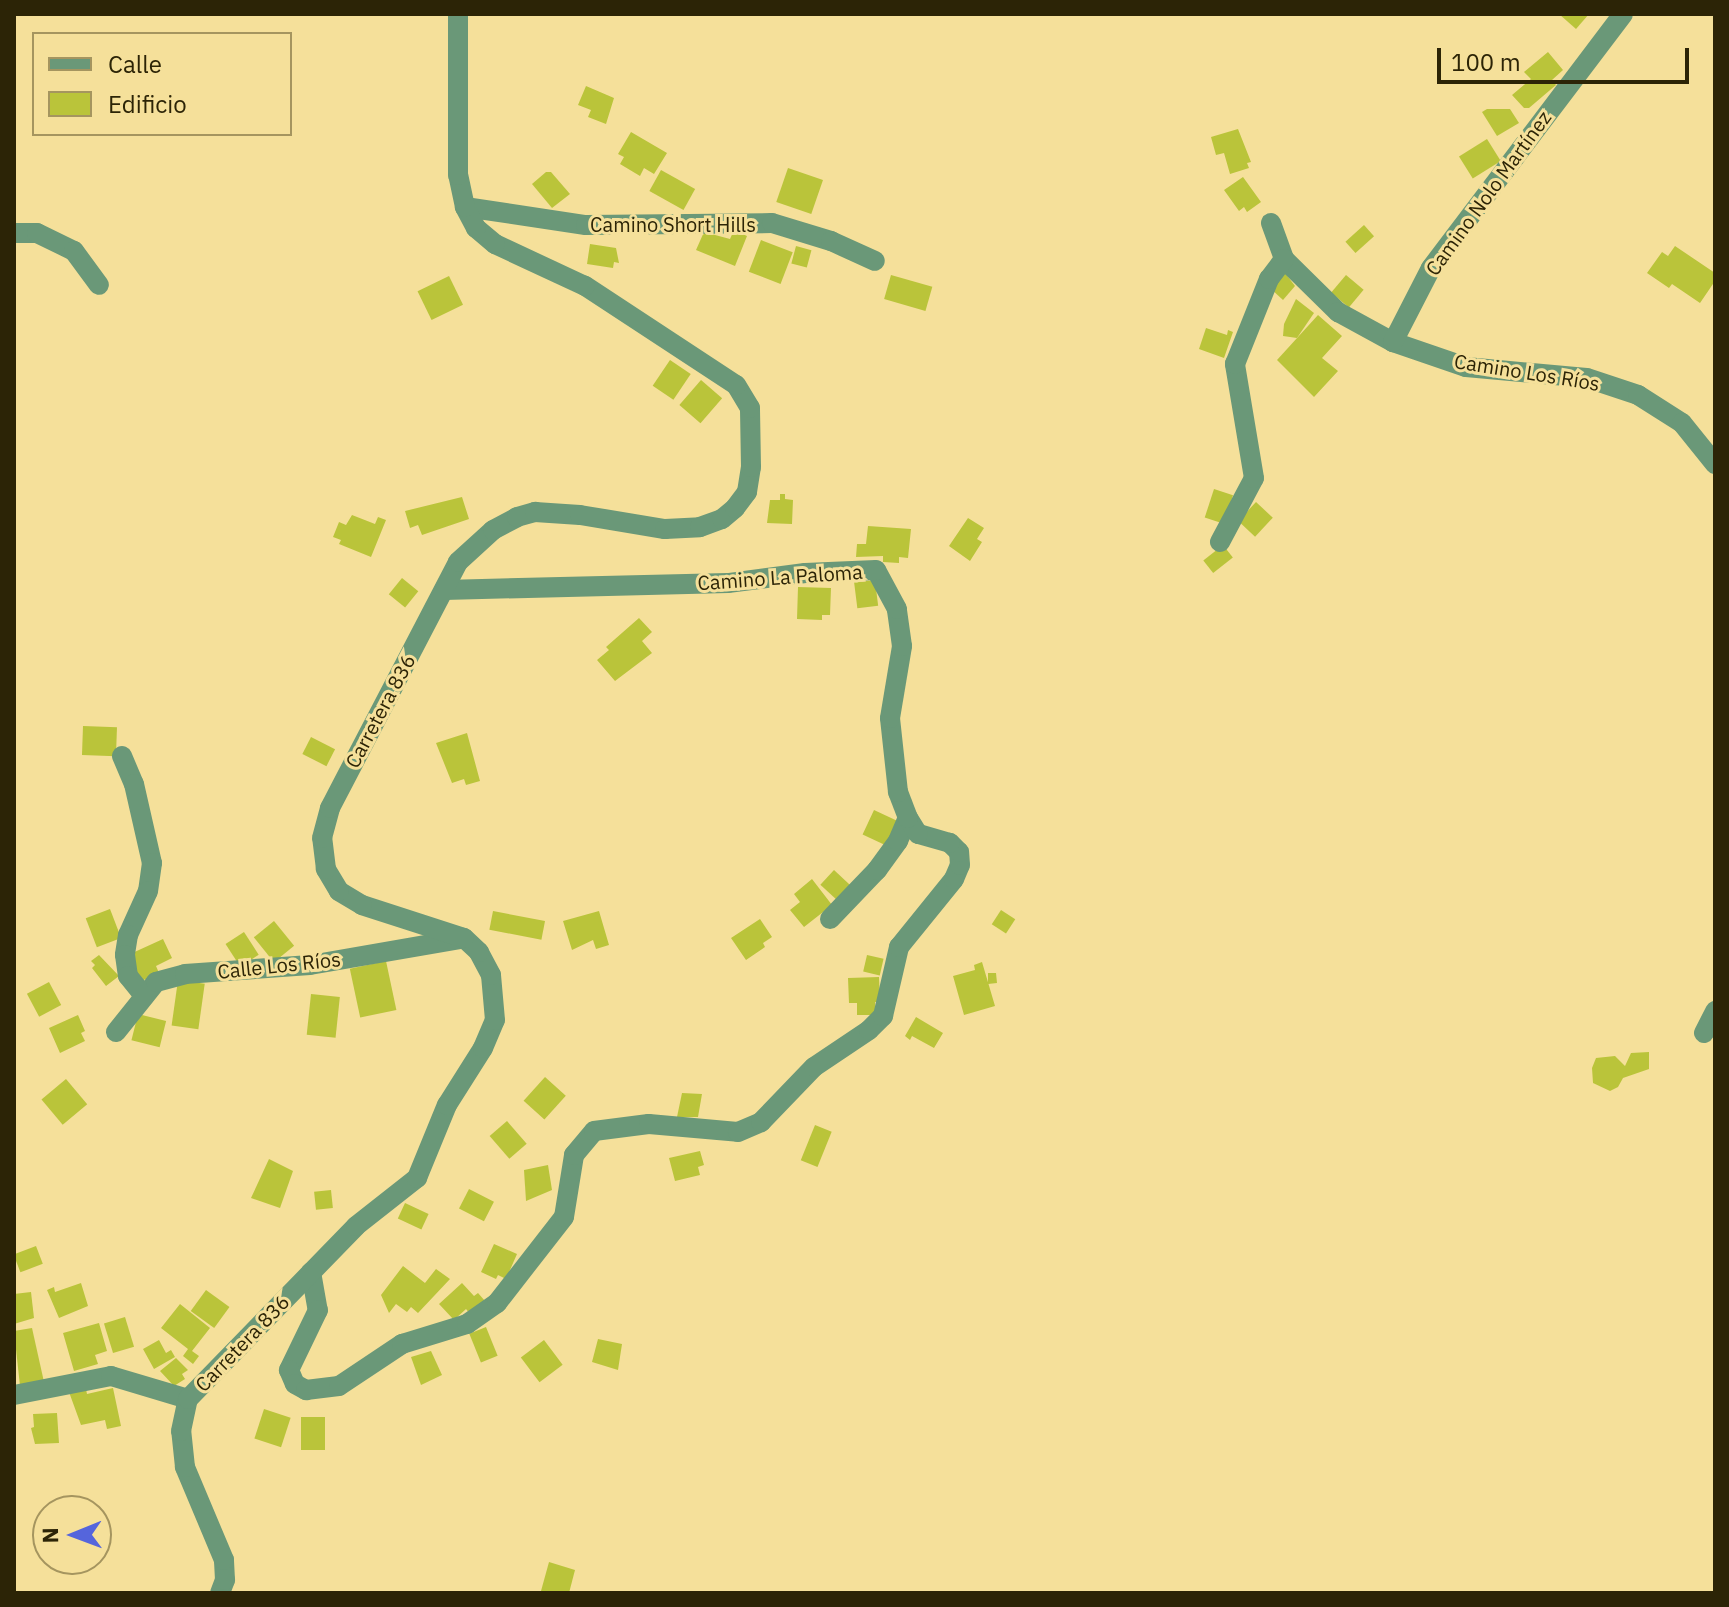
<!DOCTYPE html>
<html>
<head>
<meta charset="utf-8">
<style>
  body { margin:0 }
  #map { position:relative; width:1729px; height:1607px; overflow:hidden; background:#f5e09a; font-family:"IBM Plex Sans",sans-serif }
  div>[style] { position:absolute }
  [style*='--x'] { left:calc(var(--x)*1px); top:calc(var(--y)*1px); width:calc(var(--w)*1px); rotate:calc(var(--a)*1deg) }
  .building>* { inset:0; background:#bac43a; transform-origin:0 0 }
  .minor>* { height:20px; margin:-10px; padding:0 10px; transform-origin:10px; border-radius:10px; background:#6a9878 }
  span { translate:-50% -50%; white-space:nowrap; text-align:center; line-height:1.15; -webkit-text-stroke:6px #f5e09a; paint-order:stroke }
  .street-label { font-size:20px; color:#2c2406 }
  .frame { position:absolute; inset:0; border:16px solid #2c2406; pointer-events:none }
  .legend { position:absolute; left:32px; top:32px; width:260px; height:104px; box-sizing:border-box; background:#f5e09a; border:2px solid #a5955f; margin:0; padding:10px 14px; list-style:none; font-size:24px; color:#2c2406 }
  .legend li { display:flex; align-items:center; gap:16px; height:40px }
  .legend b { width:40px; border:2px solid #a5955f }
  .north { position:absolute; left:32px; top:1495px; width:80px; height:80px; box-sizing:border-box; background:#f5e09a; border:2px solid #a5955f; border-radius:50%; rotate:269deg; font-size:22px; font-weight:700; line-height:32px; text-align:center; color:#2c2406 }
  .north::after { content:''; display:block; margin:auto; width:28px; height:36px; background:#5565dc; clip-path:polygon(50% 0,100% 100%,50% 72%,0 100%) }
  .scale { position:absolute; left:1437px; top:48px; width:252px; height:36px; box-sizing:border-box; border:4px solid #2c2406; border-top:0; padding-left:10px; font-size:24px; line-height:28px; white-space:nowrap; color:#2c2406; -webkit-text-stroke:6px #f5e09a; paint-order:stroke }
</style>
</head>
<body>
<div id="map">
  <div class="building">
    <div style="clip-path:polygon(1559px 14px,1589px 14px,1576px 29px)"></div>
    <div style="clip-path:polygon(1548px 52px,1563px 70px,1552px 80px,1556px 85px,1529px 108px,1524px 108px,1512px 95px,1531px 79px,1524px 72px)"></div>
    <div style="clip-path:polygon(586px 86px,614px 98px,606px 124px,588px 117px,591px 110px,578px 105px)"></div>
    <div style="clip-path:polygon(1487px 109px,1510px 109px,1519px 123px,1497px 136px,1482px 112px)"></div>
    <div style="clip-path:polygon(1238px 129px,1251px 162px,1247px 163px,1249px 168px,1230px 174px,1224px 153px,1216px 155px,1211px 137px)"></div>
    <div style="clip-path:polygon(631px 132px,667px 153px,654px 174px,644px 168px,640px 176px,620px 164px,624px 157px,618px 154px)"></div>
    <div style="left:1487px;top:139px;width:26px;height:33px;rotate:58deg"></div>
    <div style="left:788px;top:168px;width:37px;height:36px;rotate:19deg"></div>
    <div style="left:661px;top:170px;width:39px;height:24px;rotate:29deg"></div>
    <div style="clip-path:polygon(546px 172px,551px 172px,570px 194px,552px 208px,532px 184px)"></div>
    <div style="clip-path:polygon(1243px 177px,1261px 202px,1247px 212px,1244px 207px,1239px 211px,1224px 190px)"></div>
    <div style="left:1364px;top:225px;width:15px;height:25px;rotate:48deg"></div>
    <div style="clip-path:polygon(734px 230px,747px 236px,735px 266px,696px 250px,704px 232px,730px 239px)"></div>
    <div style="left:761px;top:240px;width:34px;height:34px;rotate:21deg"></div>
    <div style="clip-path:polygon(590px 244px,616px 248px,619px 263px,614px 262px,613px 268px,587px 264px)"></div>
    <div style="left:796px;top:246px;width:16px;height:18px;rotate:15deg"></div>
    <div style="clip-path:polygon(1675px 246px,1715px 273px,1715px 281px,1700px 303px,1672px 284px,1669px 288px,1647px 273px,1662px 252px,1668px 256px)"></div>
    <div style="clip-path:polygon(1279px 265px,1295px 286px,1283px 300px,1269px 287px)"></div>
    <div style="left:891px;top:275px;width:43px;height:25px;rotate:16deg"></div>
    <div style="left:1346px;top:275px;width:23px;height:23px;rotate:40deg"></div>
    <div style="left:449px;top:276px;width:32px;height:35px;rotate:64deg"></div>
    <div style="clip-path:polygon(1296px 299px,1314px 313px,1297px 338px,1283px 336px,1284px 324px)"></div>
    <div style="clip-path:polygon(1318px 315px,1342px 336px,1322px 358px,1338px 371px,1314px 397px,1277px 360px)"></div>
    <div style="clip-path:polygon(1206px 328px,1227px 335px,1228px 330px,1233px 332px,1224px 358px,1199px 349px)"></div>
    <div style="left:670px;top:360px;width:25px;height:31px;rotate:34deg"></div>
    <div style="left:701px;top:380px;width:28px;height:33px;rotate:41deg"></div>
    <div style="left:1214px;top:489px;width:20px;height:30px;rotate:18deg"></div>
    <div style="clip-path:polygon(780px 494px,785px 494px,785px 499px,793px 500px,792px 524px,767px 523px,770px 500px,780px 500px)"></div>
    <div style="clip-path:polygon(462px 497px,469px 519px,422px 535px,418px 525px,410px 528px,405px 511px)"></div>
    <div style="left:1256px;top:502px;width:23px;height:26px;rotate:43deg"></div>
    <div style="clip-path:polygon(352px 515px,375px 524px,378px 517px,386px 520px,371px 557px,339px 544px,341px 540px,333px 537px,339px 522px,346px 525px)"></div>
    <div style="clip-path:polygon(968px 518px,984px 528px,977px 539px,982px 542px,970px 561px,949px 546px)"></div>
    <div style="clip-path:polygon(868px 526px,911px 529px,908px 558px,899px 557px,899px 563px,883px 562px,883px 556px,856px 557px,857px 544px,866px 544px)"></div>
    <div style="left:1223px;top:545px;width:16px;height:25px;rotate:52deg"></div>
    <div style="left:402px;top:578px;width:21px;height:21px;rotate:39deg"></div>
    <div style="left:875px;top:580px;width:26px;height:21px;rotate:83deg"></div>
    <div style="clip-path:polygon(798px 587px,831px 588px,830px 615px,822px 615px,822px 620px,797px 619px)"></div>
    <div style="clip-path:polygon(639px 618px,652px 632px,642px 641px,652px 653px,615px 681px,597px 660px,609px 650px,606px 647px)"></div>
    <div style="left:83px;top:726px;width:34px;height:29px;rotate:2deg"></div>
    <div style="clip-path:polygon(467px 733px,480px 781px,466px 785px,464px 779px,452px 783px,436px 743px)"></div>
    <div style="left:311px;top:737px;width:27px;height:19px;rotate:27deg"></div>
    <div style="left:874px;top:810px;width:26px;height:27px;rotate:25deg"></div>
    <div style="left:834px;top:870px;width:26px;height:20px;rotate:43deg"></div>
    <div style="clip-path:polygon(812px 879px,832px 905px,804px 927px,790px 910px,800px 902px,794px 894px)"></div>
    <div style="left:110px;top:909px;width:31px;height:26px;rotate:69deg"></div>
    <div style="left:1001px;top:910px;width:17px;height:17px;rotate:33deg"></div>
    <div style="left:493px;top:911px;width:53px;height:19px;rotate:11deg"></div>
    <div style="clip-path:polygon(599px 911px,609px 945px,596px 949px,593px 940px,572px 950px,563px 921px)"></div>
    <div style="clip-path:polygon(760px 919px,772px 937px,763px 943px,765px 947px,746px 960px,731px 938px)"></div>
    <div style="left:274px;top:921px;width:32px;height:26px;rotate:51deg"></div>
    <div style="left:244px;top:932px;width:27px;height:22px;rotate:57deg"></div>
    <div style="clip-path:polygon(163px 939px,172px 958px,156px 966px,159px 973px,137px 983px,128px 955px)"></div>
    <div style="clip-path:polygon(99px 955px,119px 976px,106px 986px,92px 968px,95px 965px,91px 961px)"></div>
    <div style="left:867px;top:955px;width:17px;height:17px;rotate:13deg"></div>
    <div style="left:386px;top:961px;width:50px;height:37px;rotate:78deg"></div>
    <div style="clip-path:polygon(982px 962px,995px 1006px,964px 1015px,953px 976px,975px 970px,974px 965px)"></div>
    <div style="clip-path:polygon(988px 973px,996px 973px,997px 983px,988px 984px)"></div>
    <div style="clip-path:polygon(879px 977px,880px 1002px,875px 1002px,876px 1015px,857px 1015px,857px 1003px,849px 1003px,848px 978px)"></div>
    <div style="left:178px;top:980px;width:27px;height:46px;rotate:8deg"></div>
    <div style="left:49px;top:982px;width:26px;height:25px;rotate:62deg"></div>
    <div style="left:311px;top:994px;width:29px;height:41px;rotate:6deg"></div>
    <div style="left:138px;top:1014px;width:29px;height:27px;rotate:14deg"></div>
    <div style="clip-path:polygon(78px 1015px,85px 1031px,81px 1033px,85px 1041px,60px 1053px,49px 1028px)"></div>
    <div style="clip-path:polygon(916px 1017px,943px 1033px,934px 1048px,912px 1036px,910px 1040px,905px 1036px)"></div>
    <div style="clip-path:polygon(1649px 1052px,1649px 1069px,1623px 1078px,1618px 1087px,1610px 1091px,1593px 1083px,1592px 1068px,1596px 1058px,1615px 1056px,1625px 1066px,1631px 1053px)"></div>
    <div style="left:545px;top:1077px;width:28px;height:32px;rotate:42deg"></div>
    <div style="left:66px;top:1079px;width:33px;height:32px;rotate:50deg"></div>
    <div style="clip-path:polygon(682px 1093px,702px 1094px,698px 1117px,677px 1117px)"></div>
    <div style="left:507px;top:1121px;width:30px;height:23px;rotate:49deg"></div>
    <div style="left:815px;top:1125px;width:18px;height:38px;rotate:22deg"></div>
    <div style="clip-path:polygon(700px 1151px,704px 1165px,698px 1167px,700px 1175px,675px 1181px,669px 1158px)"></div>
    <div style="clip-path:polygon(269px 1159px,293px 1171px,280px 1208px,251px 1198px)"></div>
    <div style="clip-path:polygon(548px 1165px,552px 1190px,526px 1201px,524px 1170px)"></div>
    <div style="left:469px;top:1189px;width:28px;height:22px;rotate:27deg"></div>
    <div style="left:331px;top:1190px;width:18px;height:17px;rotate:84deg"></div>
    <div style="left:405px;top:1203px;width:26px;height:17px;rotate:25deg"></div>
    <div style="clip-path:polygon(494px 1244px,517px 1254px,506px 1279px,498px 1275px,496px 1279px,481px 1272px)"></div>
    <div style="left:36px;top:1246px;width:19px;height:24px;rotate:69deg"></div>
    <div style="clip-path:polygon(403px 1266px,425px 1283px,436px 1269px,450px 1279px,418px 1313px,411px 1307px,407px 1312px,396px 1304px,389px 1313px,381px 1295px)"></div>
    <div style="clip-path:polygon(81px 1283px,88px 1306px,59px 1318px,47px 1290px,54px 1287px,55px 1292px)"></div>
    <div style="clip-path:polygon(462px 1283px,474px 1296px,478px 1293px,485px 1301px,470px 1314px,466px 1309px,454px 1320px,439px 1304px)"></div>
    <div style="left:206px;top:1290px;width:29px;height:26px;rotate:36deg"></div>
    <div style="clip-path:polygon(31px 1292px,34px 1318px,14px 1324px,14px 1294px)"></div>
    <div style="clip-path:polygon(180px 1304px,210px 1328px,192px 1351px,199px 1356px,193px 1364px,183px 1356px,188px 1349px,161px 1328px)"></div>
    <div style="left:125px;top:1317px;width:31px;height:22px;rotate:73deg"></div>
    <div style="clip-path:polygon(99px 1323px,107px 1351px,95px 1355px,98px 1364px,74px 1371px,63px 1333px)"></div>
    <div style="left:486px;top:1327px;width:31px;height:18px;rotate:68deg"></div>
    <div style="clip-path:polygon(32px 1328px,44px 1382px,20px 1386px,14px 1331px)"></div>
    <div style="clip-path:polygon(598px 1339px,622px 1344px,618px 1370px,592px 1362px)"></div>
    <div style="clip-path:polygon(159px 1340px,166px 1353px,171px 1350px,175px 1357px,154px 1369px,143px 1349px)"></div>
    <div style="left:544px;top:1340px;width:31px;height:29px;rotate:53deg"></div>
    <div style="clip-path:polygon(431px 1351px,442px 1375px,421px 1385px,411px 1357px)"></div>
    <div style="clip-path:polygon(176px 1358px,188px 1370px,182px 1374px,185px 1379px,174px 1386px,160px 1371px)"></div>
    <div style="clip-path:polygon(113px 1388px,121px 1426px,107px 1429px,105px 1420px,81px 1425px,69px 1392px,86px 1389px,87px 1394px)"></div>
    <div style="left:264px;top:1409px;width:28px;height:31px;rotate:18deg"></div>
    <div style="clip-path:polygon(57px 1413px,59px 1443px,35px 1444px,31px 1428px,34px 1427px,33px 1414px)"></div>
    <div style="left:301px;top:1417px;width:24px;height:33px"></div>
    <div style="clip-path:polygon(549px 1562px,575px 1570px,569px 1593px,541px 1591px)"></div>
  </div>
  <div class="minor">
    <div style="--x:465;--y:207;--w:122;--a:8.5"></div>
    <div style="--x:586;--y:225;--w:186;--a:-0.6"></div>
    <div style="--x:772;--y:223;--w:62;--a:17"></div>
    <div style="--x:831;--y:241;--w:48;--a:24.4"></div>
    <div style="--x:1271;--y:223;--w:38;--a:70"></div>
    <div style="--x:1284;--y:259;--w:76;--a:44.5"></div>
    <div style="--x:1338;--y:312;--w:63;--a:28.6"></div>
    <div style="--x:1393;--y:342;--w:77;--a:18.9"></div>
    <div style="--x:1466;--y:367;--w:121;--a:5.2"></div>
    <div style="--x:1587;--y:378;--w:54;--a:18.4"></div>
    <div style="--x:1638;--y:395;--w:52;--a:32.5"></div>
    <div style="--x:1682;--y:423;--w:53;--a:51.2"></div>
    <div style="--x:14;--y:233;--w:23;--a:0"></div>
    <div style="--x:37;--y:233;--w:41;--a:25.9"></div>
    <div style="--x:74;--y:251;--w:42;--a:53.7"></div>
    <div style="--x:1393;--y:342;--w:83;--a:-62.8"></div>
    <div style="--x:1431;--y:268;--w:318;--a:-52.9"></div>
    <div style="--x:1220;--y:542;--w:72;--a:-62"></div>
    <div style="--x:1254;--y:478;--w:116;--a:-99.5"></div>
    <div style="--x:1235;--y:364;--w:92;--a:-68.2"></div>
    <div style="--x:1269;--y:279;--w:25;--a:-53"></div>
    <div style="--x:122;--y:756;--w:30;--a:67"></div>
    <div style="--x:134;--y:784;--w:81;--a:77.2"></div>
    <div style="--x:152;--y:863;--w:28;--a:98"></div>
    <div style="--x:148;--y:891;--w:48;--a:114.4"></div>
    <div style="--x:128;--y:935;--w:20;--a:99"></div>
    <div style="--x:125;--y:955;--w:21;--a:82"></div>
    <div style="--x:128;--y:976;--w:26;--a:51"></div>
    <div style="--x:830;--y:919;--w:68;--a:-46.2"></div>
    <div style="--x:877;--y:870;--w:36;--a:-54"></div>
    <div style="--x:898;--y:841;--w:25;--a:-67"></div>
    <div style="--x:116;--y:1032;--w:64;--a:-51.3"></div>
    <div style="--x:156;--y:982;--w:30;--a:-15"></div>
    <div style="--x:185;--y:974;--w:125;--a:-4.1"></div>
    <div style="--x:310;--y:965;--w:153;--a:-9.8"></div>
    <div style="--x:1704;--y:1033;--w:25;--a:-63"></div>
    <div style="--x:311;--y:1272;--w:39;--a:80"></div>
    <div style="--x:318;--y:1310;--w:67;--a:115.8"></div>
    <div style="--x:289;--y:1370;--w:15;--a:67"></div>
    <div style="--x:295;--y:1384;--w:13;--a:29"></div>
    <div style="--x:306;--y:1390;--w:33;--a:-7"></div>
    <div style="--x:339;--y:1386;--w:76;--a:-33.7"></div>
    <div style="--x:402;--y:1344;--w:68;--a:-17.1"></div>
    <div style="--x:467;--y:1324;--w:37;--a:-35"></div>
    <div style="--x:497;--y:1303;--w:109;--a:-52.1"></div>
    <div style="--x:564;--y:1217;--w:63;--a:-80.8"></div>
    <div style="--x:574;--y:1155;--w:31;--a:-50"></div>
    <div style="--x:594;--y:1131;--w:55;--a:-7.3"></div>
    <div style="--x:649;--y:1124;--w:89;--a:5.1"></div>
    <div style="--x:738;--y:1132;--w:25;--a:-23"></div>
    <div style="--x:761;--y:1122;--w:76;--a:-46.1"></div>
    <div style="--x:814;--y:1067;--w:66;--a:-33.9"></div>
    <div style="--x:869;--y:1030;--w:20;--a:-45"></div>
    <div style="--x:883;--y:1016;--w:71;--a:-76.9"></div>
    <div style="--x:899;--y:947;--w:87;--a:-51"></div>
    <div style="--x:954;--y:879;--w:15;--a:-67"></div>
    <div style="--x:960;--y:865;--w:13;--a:-94"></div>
    <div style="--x:959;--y:852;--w:13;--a:-135"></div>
    <div style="--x:950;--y:843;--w:33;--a:-164"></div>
    <div style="--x:918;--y:834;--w:19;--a:-122"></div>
    <div style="--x:908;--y:818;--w:28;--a:-111"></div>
    <div style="--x:898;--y:792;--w:74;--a:-96.2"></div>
    <div style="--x:890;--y:718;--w:73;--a:-80.5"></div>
    <div style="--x:902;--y:646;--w:37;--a:-98"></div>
    <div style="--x:897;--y:609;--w:44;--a:-118.3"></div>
    <div style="--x:876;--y:570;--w:71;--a:177.6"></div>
    <div style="--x:805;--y:573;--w:78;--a:172.6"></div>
    <div style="--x:728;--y:583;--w:284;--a:178.6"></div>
    <div style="--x:14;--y:1395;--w:99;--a:-11.1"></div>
    <div style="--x:111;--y:1376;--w:80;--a:16.6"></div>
    <div style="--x:220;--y:1593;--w:14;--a:-69"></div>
    <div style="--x:225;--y:1580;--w:20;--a:-93"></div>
    <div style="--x:224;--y:1560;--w:101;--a:-112.8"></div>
    <div style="--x:185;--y:1467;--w:36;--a:-96"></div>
    <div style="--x:181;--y:1431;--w:33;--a:-78"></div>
    <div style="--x:188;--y:1399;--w:241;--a:-45.8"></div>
    <div style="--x:356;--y:1226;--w:78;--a:-38.2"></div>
    <div style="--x:417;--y:1178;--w:79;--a:-67.7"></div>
    <div style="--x:447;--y:1105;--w:67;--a:-57.7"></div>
    <div style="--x:483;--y:1048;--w:30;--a:-67"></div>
    <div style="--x:495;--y:1020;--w:45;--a:-95.1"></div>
    <div style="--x:491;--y:975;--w:26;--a:-118"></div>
    <div style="--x:479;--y:952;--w:21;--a:-137"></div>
    <div style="--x:464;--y:938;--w:107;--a:-162.1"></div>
    <div style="--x:362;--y:905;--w:27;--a:-149"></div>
    <div style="--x:339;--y:891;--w:26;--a:-121"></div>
    <div style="--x:326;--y:869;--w:31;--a:-97"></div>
    <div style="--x:322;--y:838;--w:31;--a:-75"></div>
    <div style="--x:330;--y:808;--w:277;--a:-62.5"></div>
    <div style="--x:458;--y:562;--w:47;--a:-42.4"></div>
    <div style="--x:493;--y:530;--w:27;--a:-28"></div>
    <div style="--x:517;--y:517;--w:19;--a:-16"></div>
    <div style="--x:535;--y:512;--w:45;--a:3.8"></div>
    <div style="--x:580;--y:515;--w:86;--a:9.4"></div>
    <div style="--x:665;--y:529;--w:35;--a:-3"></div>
    <div style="--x:700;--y:527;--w:23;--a:-20"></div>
    <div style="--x:722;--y:519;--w:17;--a:-40"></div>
    <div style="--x:735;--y:508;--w:20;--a:-53"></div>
    <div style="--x:747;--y:492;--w:25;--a:-81"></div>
    <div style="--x:751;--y:467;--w:59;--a:-91"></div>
    <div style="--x:750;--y:408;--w:27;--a:-121"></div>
    <div style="--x:736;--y:385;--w:181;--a:-146.7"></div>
    <div style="--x:585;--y:286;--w:99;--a:-155"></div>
    <div style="--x:495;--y:244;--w:25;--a:-140"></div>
    <div style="--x:476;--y:228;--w:24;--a:-118"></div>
    <div style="--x:465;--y:207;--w:33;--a:-102"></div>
    <div style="--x:458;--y:175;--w:161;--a:-90"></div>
  </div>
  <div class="street-label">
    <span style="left:1488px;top:193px;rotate:-54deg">Camino Nolo Martínez</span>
    <span style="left:673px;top:224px">Camino Short Hills</span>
    <span style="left:1527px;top:372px;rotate:9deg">Camino Los Ríos</span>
    <span style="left:780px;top:577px;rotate:-4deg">Camino La Paloma</span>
    <span style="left:380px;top:711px;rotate:-62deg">Carretera 836</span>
    <span style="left:279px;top:965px;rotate:-6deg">Calle Los Ríos</span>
    <span style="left:242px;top:1343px;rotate:-46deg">Carretera 836</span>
  </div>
  <div class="frame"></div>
  <ul class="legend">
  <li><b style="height:10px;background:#6a9878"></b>Calle</li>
  <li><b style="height:22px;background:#bac43a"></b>Edificio</li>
  </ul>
  <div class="north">N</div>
  <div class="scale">100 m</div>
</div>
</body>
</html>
